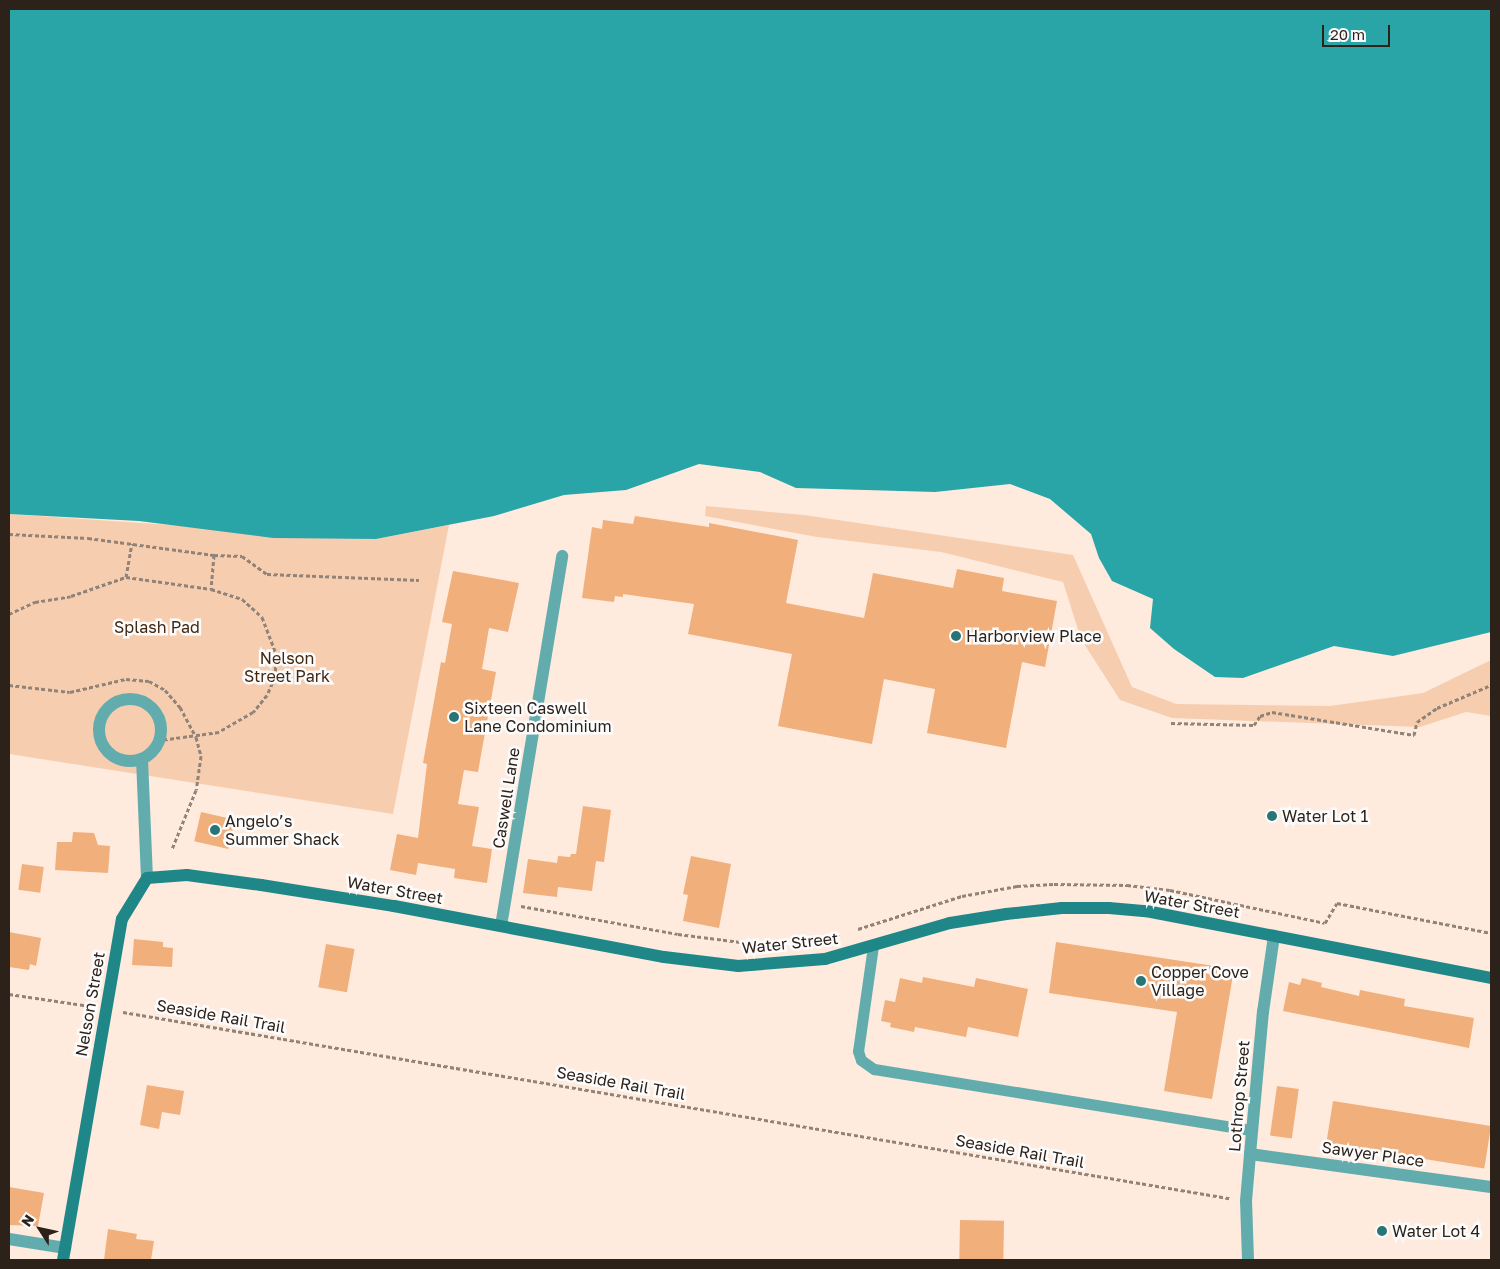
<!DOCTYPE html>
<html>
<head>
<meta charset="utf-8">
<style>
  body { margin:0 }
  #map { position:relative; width:1500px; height:1269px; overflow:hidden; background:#feebdd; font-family:"Golos Text",sans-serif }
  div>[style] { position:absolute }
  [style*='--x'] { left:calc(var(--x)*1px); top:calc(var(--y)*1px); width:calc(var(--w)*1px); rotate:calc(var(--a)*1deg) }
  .green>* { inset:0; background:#f6ceaf }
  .water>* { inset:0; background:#29a5a8 }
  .building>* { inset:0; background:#f1af7b; transform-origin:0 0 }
  .path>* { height:3px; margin-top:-1.5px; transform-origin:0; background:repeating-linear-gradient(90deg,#928378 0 4px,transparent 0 6.5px) }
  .lane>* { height:11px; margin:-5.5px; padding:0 5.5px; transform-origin:5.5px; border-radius:5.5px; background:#63acae }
  .street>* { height:12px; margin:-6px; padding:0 6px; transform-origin:6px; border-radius:6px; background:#63acae }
  .street>.ring { margin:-6px; padding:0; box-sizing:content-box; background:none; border:12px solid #63acae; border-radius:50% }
  .secondary>* { height:12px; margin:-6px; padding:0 6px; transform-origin:6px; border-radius:6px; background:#208789 }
  .dots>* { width:14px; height:14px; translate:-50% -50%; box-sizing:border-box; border:2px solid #fcfcfc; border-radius:50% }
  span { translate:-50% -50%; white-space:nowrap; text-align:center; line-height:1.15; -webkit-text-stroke:5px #fcfcfc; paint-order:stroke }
  .park-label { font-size:16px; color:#422811 }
  .poi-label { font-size:16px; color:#2d2219 }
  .left { translate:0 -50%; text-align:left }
  .street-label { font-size:16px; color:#2d2219 }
  .frame { position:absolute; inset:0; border:10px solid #2d2219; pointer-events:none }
  .north { position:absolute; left:15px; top:1204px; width:50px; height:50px; -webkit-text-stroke:4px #fcfcfc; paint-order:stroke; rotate:305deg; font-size:14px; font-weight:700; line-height:20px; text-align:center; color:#2d2219 }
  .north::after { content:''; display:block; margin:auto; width:18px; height:22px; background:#2d2219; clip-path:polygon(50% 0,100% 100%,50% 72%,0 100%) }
  .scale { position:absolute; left:1322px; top:25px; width:68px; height:22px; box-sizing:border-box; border:2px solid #2d2219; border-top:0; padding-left:6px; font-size:15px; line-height:18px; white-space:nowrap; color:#2d2219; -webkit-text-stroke:4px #fcfcfc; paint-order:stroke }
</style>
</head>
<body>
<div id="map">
  <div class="green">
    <div style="clip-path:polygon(706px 506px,804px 515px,1073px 555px,1132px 687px,1176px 704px,1330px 706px,1423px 693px,1491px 660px,1491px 716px,1466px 712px,1420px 727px,1172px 718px,1120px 700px,1081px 639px,1063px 582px,941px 552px,817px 537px,705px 516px)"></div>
    <div style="clip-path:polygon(9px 514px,376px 539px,449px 525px,393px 814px,9px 754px)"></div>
  </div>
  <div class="water">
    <div style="clip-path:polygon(9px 9px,1491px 9px,1491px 632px,1393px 656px,1334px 646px,1243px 678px,1215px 677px,1174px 649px,1150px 628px,1153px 599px,1112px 581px,1099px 558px,1091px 534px,1050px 499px,1010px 484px,935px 492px,796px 488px,760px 472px,699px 464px,626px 490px,564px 495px,494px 516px,376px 539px,273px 538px,139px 521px,9px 514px)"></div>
  </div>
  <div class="building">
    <div style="clip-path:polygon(635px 516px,709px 527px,709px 523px,798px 540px,786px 603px,864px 618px,873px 573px,953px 588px,957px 569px,1004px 578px,1002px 591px,1057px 601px,1045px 667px,1022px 662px,1006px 748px,927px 733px,935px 689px,884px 679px,872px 744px,778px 726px,792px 654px,688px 634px,694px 604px,623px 594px,623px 597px,615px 596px,614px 602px,582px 598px,592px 527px,602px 529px,603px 520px,633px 524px)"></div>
    <div style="clip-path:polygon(453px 571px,519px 583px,508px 632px,489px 628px,482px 669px,496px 672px,481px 755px,478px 772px,464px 770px,458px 804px,479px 807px,472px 846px,492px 849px,487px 883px,454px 878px,455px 869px,418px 863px,416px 875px,390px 870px,397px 834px,418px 838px,427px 764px,423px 763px,441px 662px,445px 663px,452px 624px,442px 622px)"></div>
    <div style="clip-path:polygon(583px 806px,611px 810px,604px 862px,596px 861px,592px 891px,558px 887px,557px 897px,523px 893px,528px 859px,557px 863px,558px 856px,570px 857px,571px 854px,576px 854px)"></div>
    <div style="left:201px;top:812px;width:35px;height:30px;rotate:13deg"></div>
    <div style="clip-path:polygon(73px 832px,94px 833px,98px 845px,110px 846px,108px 873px,55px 870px,57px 842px,72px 842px)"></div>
    <div style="clip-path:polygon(691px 856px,731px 864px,719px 928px,683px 921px,688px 895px,683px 894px)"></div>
    <div style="left:22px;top:864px;width:22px;height:26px;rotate:8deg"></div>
    <div style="clip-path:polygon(9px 932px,41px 938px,36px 966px,30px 964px,29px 970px,9px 967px)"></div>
    <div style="clip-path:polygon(134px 939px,163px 942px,163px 947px,173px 948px,172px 967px,132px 965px)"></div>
    <div style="clip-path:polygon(1056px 942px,1234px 969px,1212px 1099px,1164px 1091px,1177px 1012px,1049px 993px)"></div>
    <div style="left:326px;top:944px;width:29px;height:44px;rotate:10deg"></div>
    <div style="clip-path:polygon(923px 977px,974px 987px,976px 978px,1028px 989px,1018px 1037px,968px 1027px,966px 1037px,915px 1027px,914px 1032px,890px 1027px,891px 1023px,881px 1021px,885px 1000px,895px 1002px,900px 978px,922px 983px)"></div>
    <div style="clip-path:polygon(1302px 978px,1322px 983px,1321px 987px,1359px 996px,1360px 990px,1405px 999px,1404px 1006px,1474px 1018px,1469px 1048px,1283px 1011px,1289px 982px,1300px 985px)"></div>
    <div style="clip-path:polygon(147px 1085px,184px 1091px,180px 1115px,162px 1112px,159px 1129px,140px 1125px)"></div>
    <div style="left:1277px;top:1086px;width:22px;height:50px;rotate:8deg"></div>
    <div style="left:1333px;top:1101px;width:160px;height:43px;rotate:9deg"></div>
    <div style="clip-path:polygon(9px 1187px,44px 1193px,38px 1226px,9px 1225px)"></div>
    <div style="left:960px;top:1220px;width:44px;height:40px;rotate:1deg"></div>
    <div style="clip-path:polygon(108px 1229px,137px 1234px,136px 1239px,154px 1241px,151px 1260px,104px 1260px)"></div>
  </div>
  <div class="path">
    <div style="--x:9;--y:534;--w:79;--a:2.9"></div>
    <div style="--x:88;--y:538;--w:127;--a:7.7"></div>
    <div style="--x:214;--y:555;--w:34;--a:95"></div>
    <div style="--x:211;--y:589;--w:33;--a:18"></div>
    <div style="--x:242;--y:599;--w:27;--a:42"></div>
    <div style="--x:262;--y:617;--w:40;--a:69"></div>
    <div style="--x:276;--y:654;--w:23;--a:92"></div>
    <div style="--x:275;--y:677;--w:20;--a:114"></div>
    <div style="--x:267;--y:695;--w:22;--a:129"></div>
    <div style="--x:253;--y:712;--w:39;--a:150"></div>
    <div style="--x:219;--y:732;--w:59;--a:172.1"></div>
    <div style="--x:214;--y:555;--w:28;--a:2"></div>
    <div style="--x:242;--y:556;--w:31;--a:36"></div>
    <div style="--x:267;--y:574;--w:152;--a:2.3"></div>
    <div style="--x:126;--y:577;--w:86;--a:8"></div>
    <div style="--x:9;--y:614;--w:29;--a:-25"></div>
    <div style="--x:35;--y:602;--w:36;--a:-9"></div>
    <div style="--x:71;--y:596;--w:58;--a:-19.1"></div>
    <div style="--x:126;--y:577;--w:34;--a:-80"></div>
    <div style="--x:9;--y:685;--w:61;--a:6.5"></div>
    <div style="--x:70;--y:692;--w:57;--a:-13.1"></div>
    <div style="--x:126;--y:679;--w:23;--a:5"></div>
    <div style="--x:149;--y:681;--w:18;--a:29"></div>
    <div style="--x:165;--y:690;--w:23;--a:49"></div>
    <div style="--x:180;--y:707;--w:34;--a:62"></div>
    <div style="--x:196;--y:737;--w:20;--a:75"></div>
    <div style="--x:201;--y:756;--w:34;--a:98"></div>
    <div style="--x:196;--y:790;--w:64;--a:112.1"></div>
    <div style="--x:1171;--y:723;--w:83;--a:1.4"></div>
    <div style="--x:1254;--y:725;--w:11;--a:-56"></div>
    <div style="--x:1260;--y:716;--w:13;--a:-18"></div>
    <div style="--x:1272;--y:712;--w:144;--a:9.2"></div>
    <div style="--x:1414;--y:735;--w:13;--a:-77"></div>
    <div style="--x:1417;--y:722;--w:24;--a:-35"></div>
    <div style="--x:1437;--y:708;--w:59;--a:-23.1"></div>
    <div style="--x:521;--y:906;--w:159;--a:10.1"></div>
    <div style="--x:678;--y:934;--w:87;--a:7.3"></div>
    <div style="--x:858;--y:929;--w:109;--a:-17.6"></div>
    <div style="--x:962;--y:896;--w:56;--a:-10.3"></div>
    <div style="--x:1017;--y:886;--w:37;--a:-3"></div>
    <div style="--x:1054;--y:884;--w:73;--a:0.8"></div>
    <div style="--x:1127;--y:885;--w:43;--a:6.6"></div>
    <div style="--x:1170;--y:890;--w:158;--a:12"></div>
    <div style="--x:1325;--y:923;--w:23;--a:-59"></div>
    <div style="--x:1337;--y:903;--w:157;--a:11"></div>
    <div style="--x:817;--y:941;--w:24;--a:-17"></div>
    <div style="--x:9;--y:994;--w:82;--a:8.4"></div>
    <div style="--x:123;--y:1012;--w:1122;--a:9.55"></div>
  </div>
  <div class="lane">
    <div style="--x:873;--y:946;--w:106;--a:98.1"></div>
    <div style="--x:858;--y:1051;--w:9;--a:72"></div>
    <div style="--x:861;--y:1060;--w:16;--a:35"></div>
    <div style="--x:874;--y:1069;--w:383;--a:9.2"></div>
  </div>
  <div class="street">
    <div class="ring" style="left:99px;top:699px;width:50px;height:50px"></div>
    <div style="--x:142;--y:759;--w:119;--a:87.6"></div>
    <div style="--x:501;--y:926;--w:375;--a:-80.6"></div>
    <div style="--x:1250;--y:1154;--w:243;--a:7.8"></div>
    <div style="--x:9;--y:1239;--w:57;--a:9.1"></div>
    <div style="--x:1248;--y:1260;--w:59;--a:-91.9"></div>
    <div style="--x:1246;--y:1201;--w:47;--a:-85.1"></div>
    <div style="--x:1250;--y:1154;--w:143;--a:-84.8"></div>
    <div style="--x:1263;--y:1012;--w:77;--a:-81.8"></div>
  </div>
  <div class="secondary">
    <div style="--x:63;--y:1260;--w:346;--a:-80.2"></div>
    <div style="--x:122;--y:919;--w:48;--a:-58.6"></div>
    <div style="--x:147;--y:878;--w:40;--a:-4.3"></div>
    <div style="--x:187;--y:875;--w:75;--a:7.7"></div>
    <div style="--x:261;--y:885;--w:135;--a:9"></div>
    <div style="--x:394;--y:906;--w:275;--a:10.7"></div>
    <div style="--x:664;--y:957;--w:75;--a:6.9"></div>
    <div style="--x:738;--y:966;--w:87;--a:-4.6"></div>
    <div style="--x:825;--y:959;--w:130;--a:-16.1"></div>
    <div style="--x:950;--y:923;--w:57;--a:-9.1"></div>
    <div style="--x:1006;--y:914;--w:56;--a:-6.1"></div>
    <div style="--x:1062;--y:908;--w:47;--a:0"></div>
    <div style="--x:1109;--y:908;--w:37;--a:5"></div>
    <div style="--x:1146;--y:911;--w:351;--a:11"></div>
  </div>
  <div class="dots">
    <div style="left:956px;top:636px;background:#297476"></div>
    <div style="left:454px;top:717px;background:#297476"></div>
    <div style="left:1272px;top:816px;background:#297476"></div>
    <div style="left:215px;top:830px;background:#297476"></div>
    <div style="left:1141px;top:981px;background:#297476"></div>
    <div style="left:1382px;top:1231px;background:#297476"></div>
  </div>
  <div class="park-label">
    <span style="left:157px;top:627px">Splash Pad</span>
    <span style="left:287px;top:667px">Nelson<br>Street Park</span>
  </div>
  <div class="poi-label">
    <span class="left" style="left:966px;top:636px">Harborview Place</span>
    <span class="left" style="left:464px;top:717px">Sixteen Caswell<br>Lane Condominium</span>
    <span class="left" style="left:1282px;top:816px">Water Lot 1</span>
    <span class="left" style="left:225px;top:830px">Angelo’s<br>Summer Shack</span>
    <span class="left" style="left:1151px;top:981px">Copper Cove<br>Village</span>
    <span class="left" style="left:1392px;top:1231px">Water Lot 4</span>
  </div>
  <div class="street-label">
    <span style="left:506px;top:798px;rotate:-81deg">Caswell Lane</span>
    <span style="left:395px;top:890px;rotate:10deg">Water Street</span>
    <span style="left:1192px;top:904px;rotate:10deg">Water Street</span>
    <span style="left:790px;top:943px;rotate:-6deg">Water Street</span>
    <span style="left:90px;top:1004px;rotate:-80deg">Nelson Street</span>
    <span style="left:221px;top:1016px;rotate:10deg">Seaside Rail Trail</span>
    <span style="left:621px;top:1083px;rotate:10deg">Seaside Rail Trail</span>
    <span style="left:1239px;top:1096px;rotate:-85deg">Lothrop Street</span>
    <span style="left:1020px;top:1151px;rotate:10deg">Seaside Rail Trail</span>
    <span style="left:1373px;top:1154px;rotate:8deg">Sawyer Place</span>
  </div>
  <div class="frame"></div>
  <div class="north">N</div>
  <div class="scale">20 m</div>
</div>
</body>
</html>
